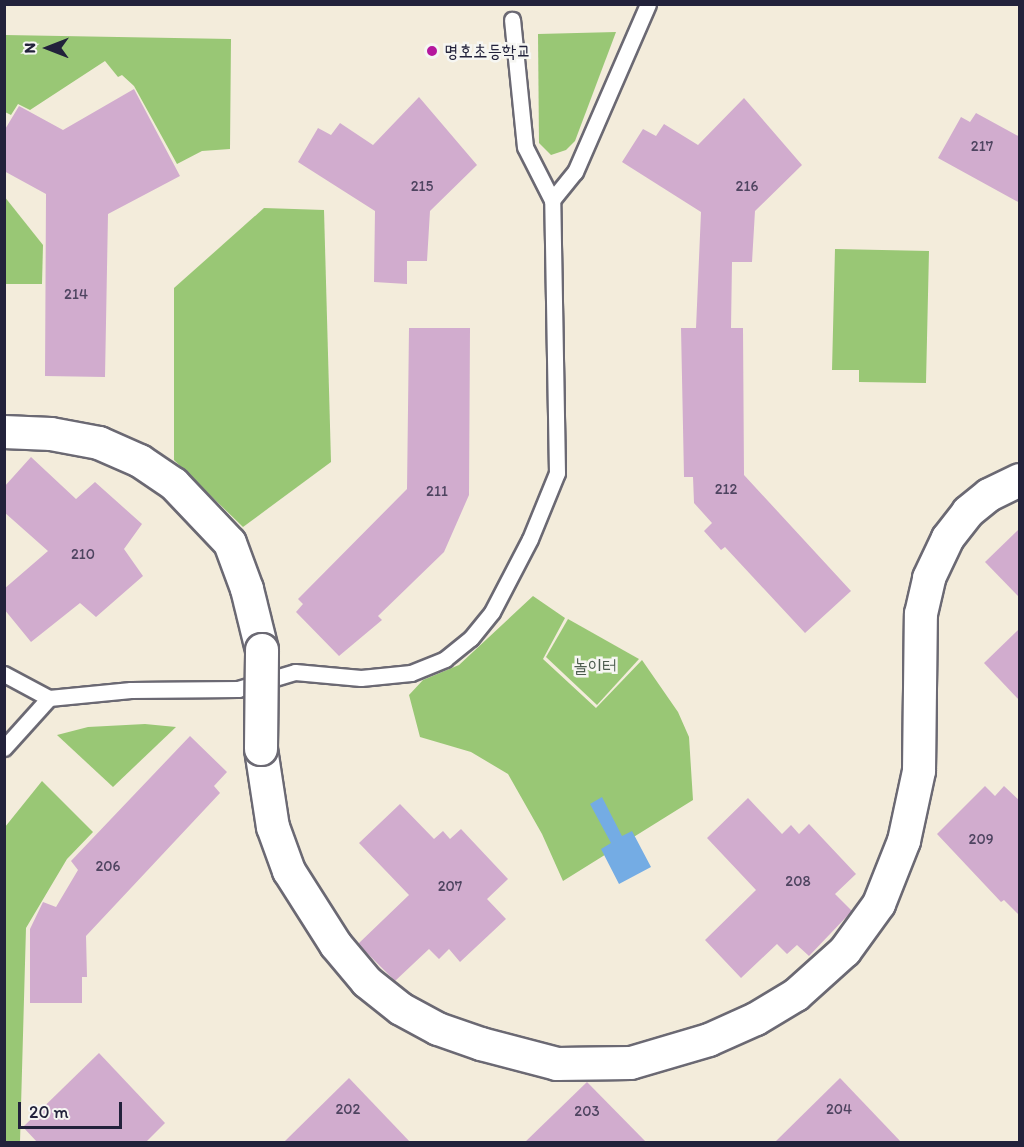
<!DOCTYPE html>
<html>
<head>
<meta charset="utf-8">
<style>
  body { margin:0 }
  #map { position:relative; width:1024px; height:1147px; overflow:hidden; background:#f3ecdb; font-family:Itim,"Poor Story",sans-serif }
  div>[style] { position:absolute }
  [style*='--x'] { left:calc(var(--x)*1px); top:calc(var(--y)*1px); width:calc(var(--w)*1px); rotate:calc(var(--a)*1deg) }
  .green>* { inset:0; background:#99c775 }
  .water>* { inset:0; background:#74ace4 }
  .building>* { inset:0; background:#d1acce }
  .roads { filter:drop-shadow(2px 0 #6b6973) drop-shadow(-2px 0 #6b6973) drop-shadow(0 2px #6b6973) drop-shadow(0 -2px #6b6973) }
  .service>* { height:15px; margin:-7.5px; padding:0 7.5px; transform-origin:7.5px; border-radius:7.5px; background:#fff }
  .minor>* { height:32px; margin:-16px; padding:0 16px; transform-origin:16px; border-radius:16px; background:#fff }
  .bridges { filter:drop-shadow(2px 0 #6b6973) drop-shadow(-2px 0 #6b6973) drop-shadow(0 2px #6b6973) drop-shadow(0 -2px #6b6973) }
  .minor-bridge>* { height:32px; margin:-16px; padding:0 16px; transform-origin:16px; border-radius:16px; background:#fff }
  .dots>* { width:16px; height:16px; translate:-50% -50%; box-sizing:border-box; border:3px solid #f6f6f2; border-radius:50% }
  span { translate:-50% -50%; white-space:nowrap; text-align:center; line-height:1.15; -webkit-text-stroke:5px #f6f6f2; paint-order:stroke }
  .number-label { font-size:15px; color:#4e4460 }
  .number-label span { -webkit-text-stroke-width:0 }
  .poi-label { font-size:18px; color:#22223b }
  .left { translate:0 -50%; text-align:left }
  .park-label { font-size:18px; color:#4c5c4f }
  .frame { position:absolute; inset:0; border:6px solid #22223b; pointer-events:none }
  .north { position:absolute; left:18px; top:18px; width:60px; height:60px; -webkit-text-stroke:4px #f6f6f2; paint-order:stroke; rotate:270deg; font-size:16px; font-weight:700; line-height:24px; text-align:center; color:#22223b }
  .north::after { content:''; display:block; margin:auto; width:21px; height:27px; background:#22223b; clip-path:polygon(50% 0,100% 100%,50% 72%,0 100%) }
  .scale { position:absolute; left:18px; top:1102px; width:104px; height:27px; box-sizing:border-box; border:3px solid #22223b; border-top:0; padding-left:8px; font-size:18px; line-height:21px; white-space:nowrap; color:#22223b; -webkit-text-stroke:4px #f6f6f2; paint-order:stroke }
</style>
</head>
<body>
<div id="map">
  <div class="green">
    <div style="clip-path:polygon(616px 32px,575px 141px,566px 150px,551px 155px,539px 143px,538px 34px)"></div>
    <div style="clip-path:polygon(5px 35px,231px 39px,230px 149px,202px 151px,177px 164px,134px 86px,122px 75px,118px 77px,105px 61px,30px 110px,18px 104px,11px 115px,5px 112px)"></div>
    <div style="clip-path:polygon(4px 196px,43px 245px,42px 284px,5px 284px)"></div>
    <div style="clip-path:polygon(264px 208px,324px 210px,331px 462px,243px 527px,174px 460px,174px 288px)"></div>
    <div style="clip-path:polygon(835px 249px,929px 251px,926px 383px,859px 382px,859px 370px,832px 370px)"></div>
    <div style="clip-path:polygon(533px 596px,565px 618px,543px 659px,596px 708px,642px 660px,678px 712px,689px 737px,693px 800px,563px 881px,542px 834px,508px 774px,471px 752px,420px 737px,409px 695px,423px 680px,459px 665px)"></div>
    <div style="clip-path:polygon(568px 619px,639px 659px,597px 705px,546px 657px)"></div>
    <div style="clip-path:polygon(145px 724px,176px 727px,113px 787px,57px 735px,88px 727px)"></div>
    <div style="clip-path:polygon(42px 781px,93px 832px,67px 859px,26px 928px,20px 1142px,5px 1142px,5px 827px)"></div>
  </div>
  <div class="water">
    <div style="clip-path:polygon(602px 797px,622px 836px,632px 831px,651px 867px,619px 884px,601px 849px,611px 843px,590px 804px)"></div>
  </div>
  <div class="building">
    <div style="clip-path:polygon(134px 89px,180px 176px,108px 214px,105px 377px,45px 376px,46px 194px,4px 171px,4px 131px,19px 106px,63px 130px)"></div>
    <div style="clip-path:polygon(419px 97px,477px 165px,430px 211px,427px 261px,407px 261px,407px 284px,374px 282px,375px 211px,298px 162px,318px 128px,331px 135px,340px 123px,373px 145px)"></div>
    <div style="clip-path:polygon(744px 98px,802px 165px,755px 211px,752px 262px,732px 262px,731px 328px,743px 328px,744px 475px,851px 591px,805px 633px,725px 547px,721px 550px,704px 531px,712px 523px,694px 503px,693px 477px,684px 477px,681px 328px,696px 328px,701px 212px,622px 162px,643px 129px,656px 136px,664px 124px,698px 145px)"></div>
    <div style="clip-path:polygon(976px 113px,1020px 137px,1020px 203px,938px 158px,961px 117px,970px 122px)"></div>
    <div style="clip-path:polygon(409px 328px,470px 328px,469px 495px,444px 552px,378px 616px,382px 620px,339px 656px,296px 612px,303px 604px,298px 599px,407px 489px)"></div>
    <div style="clip-path:polygon(31px 457px,76px 499px,95px 482px,142px 524px,124px 549px,143px 576px,96px 617px,80px 603px,31px 642px,4px 609px,4px 589px,48px 551px,4px 512px,4px 487px)"></div>
    <div style="clip-path:polygon(1020px 528px,1020px 598px,985px 562px)"></div>
    <div style="clip-path:polygon(1020px 628px,1020px 701px,984px 663px)"></div>
    <div style="clip-path:polygon(190px 736px,227px 772px,214px 786px,220px 793px,86px 936px,87px 977px,82px 977px,82px 1003px,30px 1003px,30px 929px,43px 902px,56px 907px,78px 870px,71px 861px)"></div>
    <div style="clip-path:polygon(985px 786px,995px 796px,1004px 786px,1020px 801px,1020px 916px,1004px 900px,1001px 902px,937px 834px)"></div>
    <div style="clip-path:polygon(748px 798px,782px 834px,791px 825px,799px 834px,809px 824px,856px 874px,835px 894px,852px 911px,809px 956px,797px 945px,787px 954px,777px 944px,741px 978px,705px 940px,756px 890px,707px 838px)"></div>
    <div style="clip-path:polygon(400px 804px,434px 839px,443px 831px,450px 839px,461px 829px,508px 879px,487px 899px,506px 919px,460px 962px,449px 949px,439px 959px,429px 949px,395px 981px,358px 944px,409px 895px,359px 843px)"></div>
    <div style="clip-path:polygon(99px 1053px,165px 1123px,145px 1143px,38px 1143px,23px 1127px)"></div>
    <div style="clip-path:polygon(349px 1078px,411px 1143px,283px 1143px)"></div>
    <div style="clip-path:polygon(840px 1078px,902px 1143px,774px 1143px)"></div>
    <div style="clip-path:polygon(587px 1082px,647px 1143px,524px 1143px)"></div>
  </div>
  <div class="roads">
    <div class="service">
      <div style="--x:552;--y:200;--w:36;--a:-51"></div>
      <div style="--x:575;--y:172;--w:183;--a:-66.5"></div>
      <div style="--x:4;--y:674;--w:51;--a:28.1"></div>
      <div style="--x:49;--y:698;--w:82;--a:-5.6"></div>
      <div style="--x:131;--y:690;--w:107;--a:-0.5"></div>
      <div style="--x:238;--y:689;--w:59;--a:-16.6"></div>
      <div style="--x:295;--y:672;--w:66;--a:5.2"></div>
      <div style="--x:361;--y:678;--w:50;--a:-5.7"></div>
      <div style="--x:411;--y:673;--w:37;--a:-22"></div>
      <div style="--x:445;--y:659;--w:33;--a:-39"></div>
      <div style="--x:471;--y:638;--w:33;--a:-51"></div>
      <div style="--x:492;--y:612;--w:82;--a:-62.5"></div>
      <div style="--x:530;--y:539;--w:71;--a:-67.8"></div>
      <div style="--x:557;--y:473;--w:273;--a:-91"></div>
      <div style="--x:552;--y:200;--w:59;--a:-117"></div>
      <div style="--x:525;--y:147;--w:128;--a:-95.8"></div>
      <div style="--x:4;--y:748;--w:67;--a:-48"></div>
    </div>
    <div class="minor">
      <div style="--x:4;--y:432;--w:47;--a:2.4"></div>
      <div style="--x:51;--y:434;--w:49;--a:10.6"></div>
      <div style="--x:99;--y:443;--w:45;--a:23.7"></div>
      <div style="--x:140;--y:461;--w:41;--a:34.1"></div>
      <div style="--x:174;--y:484;--w:81;--a:46.5"></div>
      <div style="--x:230;--y:543;--w:49;--a:69.7"></div>
      <div style="--x:247;--y:589;--w:63;--a:76.2"></div>
      <div style="--x:261;--y:749;--w:79;--a:81.3"></div>
      <div style="--x:273;--y:827;--w:47;--a:70"></div>
      <div style="--x:289;--y:871;--w:88;--a:57.6"></div>
      <div style="--x:336;--y:945;--w:48;--a:50"></div>
      <div style="--x:367;--y:982;--w:43;--a:38.5"></div>
      <div style="--x:401;--y:1009;--w:42;--a:28.4"></div>
      <div style="--x:438;--y:1029;--w:46;--a:19.2"></div>
      <div style="--x:481;--y:1044;--w:79;--a:14.7"></div>
      <div style="--x:557;--y:1064;--w:74;--a:-0.8"></div>
      <div style="--x:631;--y:1063;--w:81;--a:-16.4"></div>
      <div style="--x:709;--y:1040;--w:51;--a:-24.1"></div>
      <div style="--x:756;--y:1019;--w:47;--a:-31"></div>
      <div style="--x:796;--y:995;--w:66;--a:-41.9"></div>
      <div style="--x:845;--y:951;--w:58;--a:-54.1"></div>
      <div style="--x:879;--y:904;--w:68;--a:-68.4"></div>
      <div style="--x:904;--y:841;--w:72;--a:-77.9"></div>
      <div style="--x:919;--y:771;--w:157;--a:-89.3"></div>
      <div style="--x:921;--y:614;--w:37;--a:-77"></div>
      <div style="--x:929;--y:578;--w:44;--a:-64.6"></div>
      <div style="--x:948;--y:538;--w:33;--a:-52"></div>
      <div style="--x:968;--y:512;--w:27;--a:-39"></div>
      <div style="--x:989;--y:495;--w:34;--a:-26"></div>
    </div>
  </div>
  <div class="bridges">
    <div class="minor-bridge">
      <div style="--x:261;--y:749;--w:99;--a:-89.4"></div>
    </div>
  </div>
  <div class="dots">
    <div style="left:432px;top:51px;background:#b5179e"></div>
  </div>
  <div class="number-label">
    <span style="left:982px;top:147px">217</span>
    <span style="left:422px;top:187px">215</span>
    <span style="left:747px;top:187px">216</span>
    <span style="left:76px;top:295px">214</span>
    <span style="left:726px;top:490px">212</span>
    <span style="left:437px;top:492px">211</span>
    <span style="left:83px;top:555px">210</span>
    <span style="left:981px;top:840px">209</span>
    <span style="left:108px;top:867px">206</span>
    <span style="left:798px;top:882px">208</span>
    <span style="left:450px;top:887px">207</span>
    <span style="left:348px;top:1110px">202</span>
    <span style="left:839px;top:1110px">204</span>
    <span style="left:587px;top:1112px">203</span>
  </div>
  <div class="poi-label">
    <span class="left" style="left:444px;top:51px">명호초등학교</span>
  </div>
  <div class="park-label">
    <span style="left:595px;top:666px">놀이터</span>
  </div>
  <div class="frame"></div>
  <div class="north">N</div>
  <div class="scale">20 m</div>
</div>
</body>
</html>
